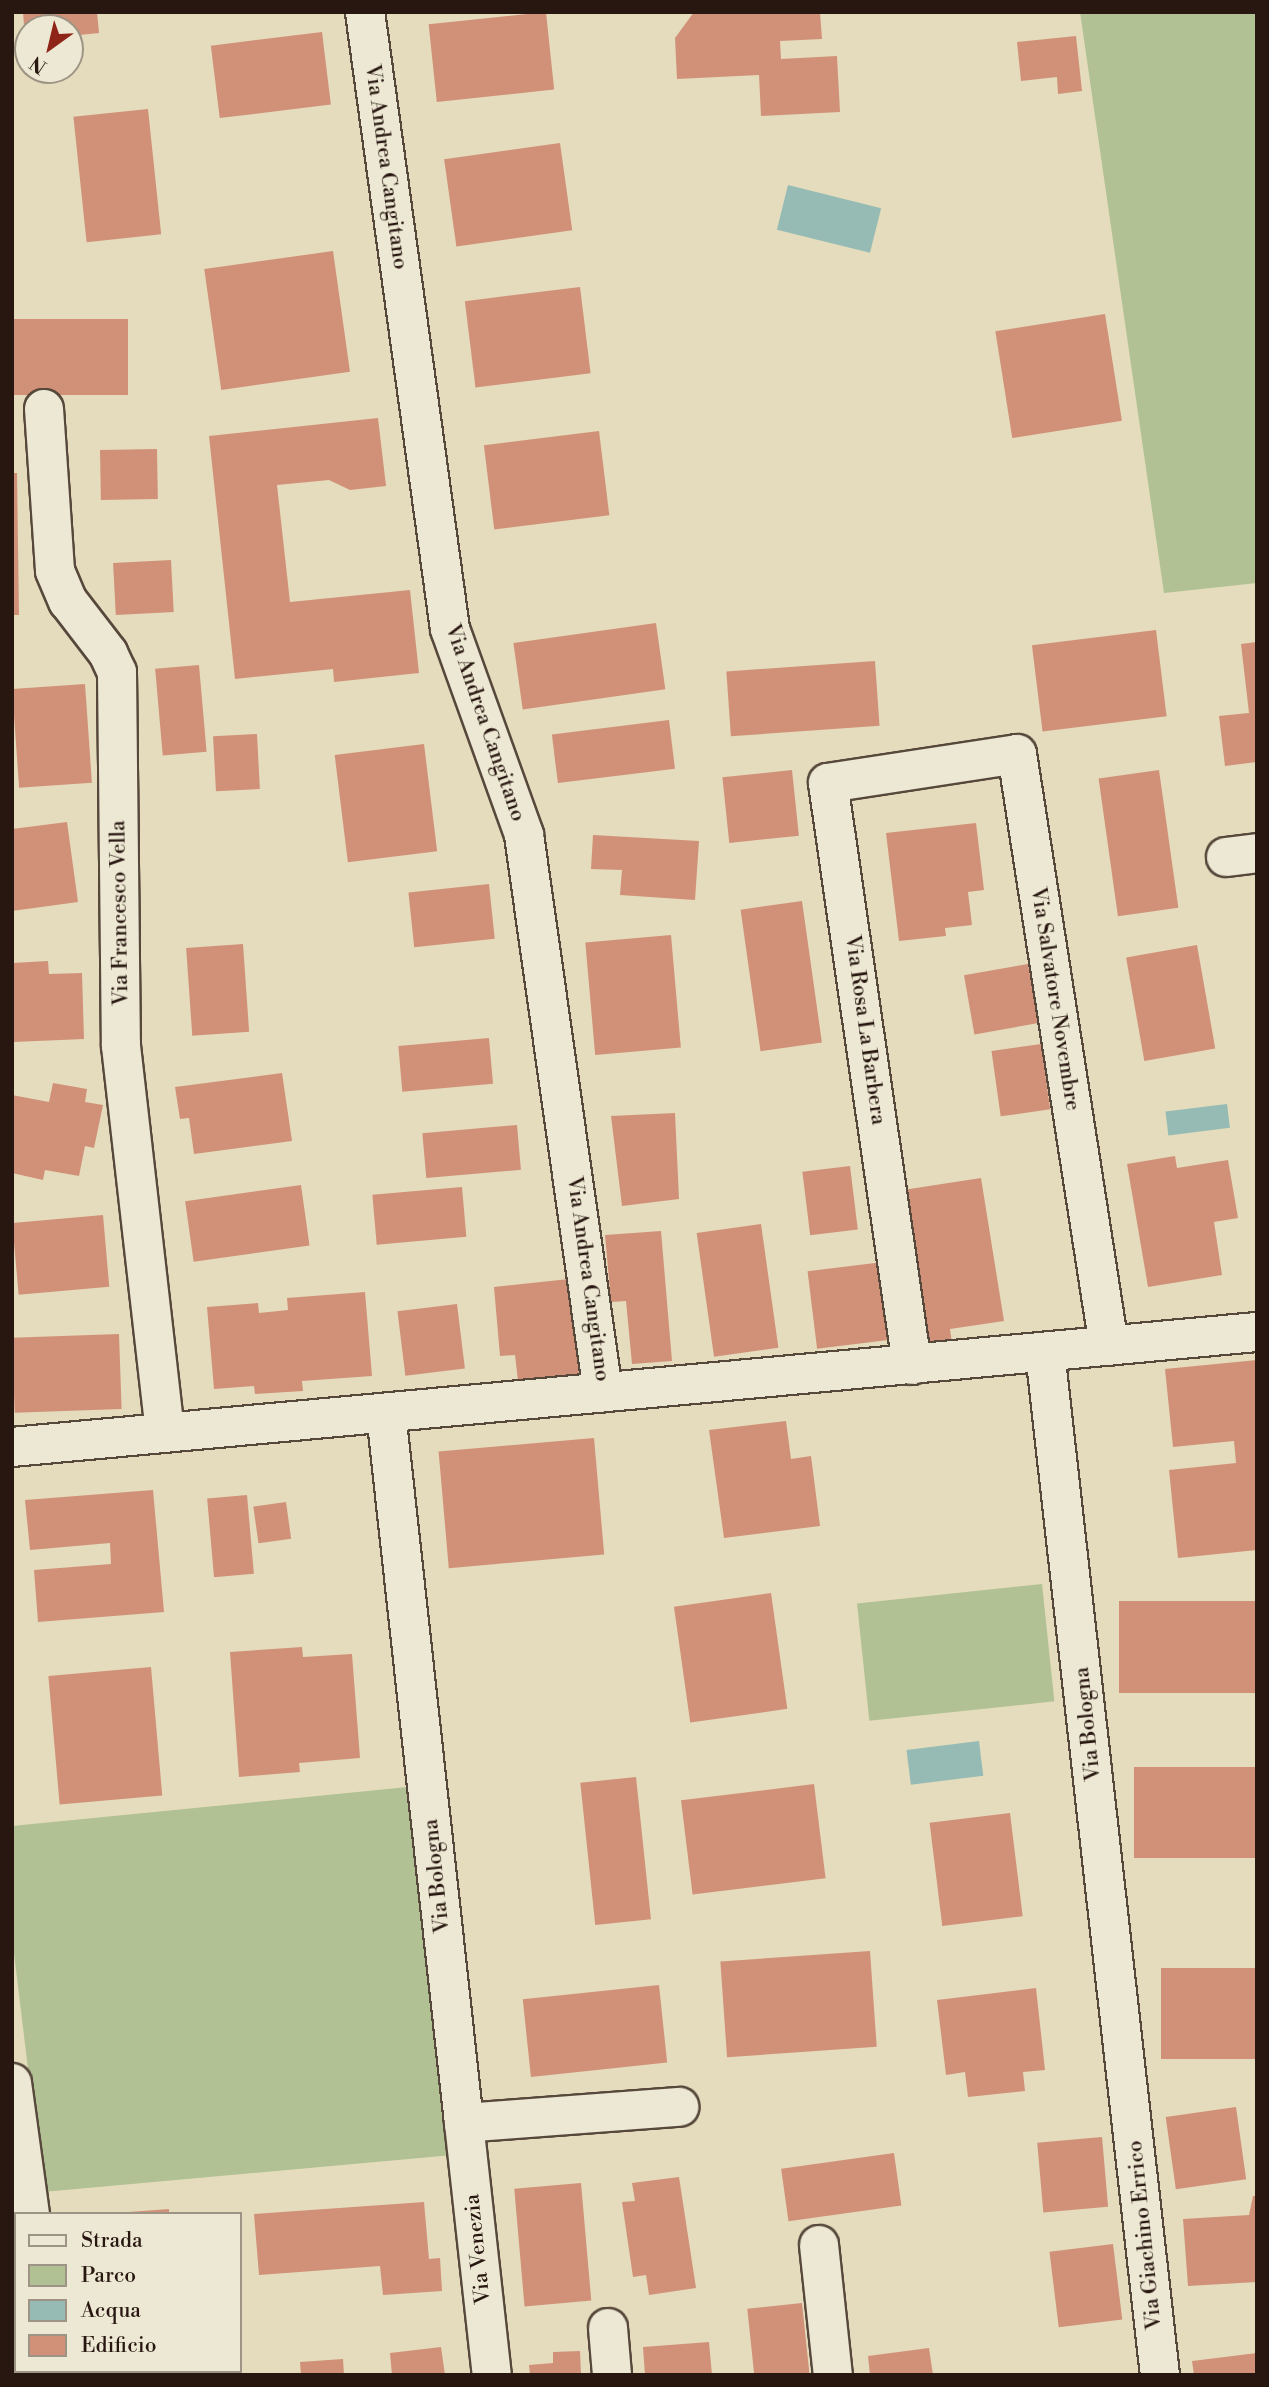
<!DOCTYPE html>
<html>
<head>
<meta charset="utf-8">
<style>
  body { margin:0 }
  #map { position:relative; width:1269px; height:2387px; overflow:hidden; background:#e4dcbc; font-family:"Libre Bodoni",serif }
  div>[style] { position:absolute }
  [style*='--x'] { left:calc(var(--x)*1px); top:calc(var(--y)*1px); width:calc(var(--w)*1px); rotate:calc(var(--a)*1deg) }
  .green>* { inset:0; background:#b1c193; transform-origin:0 0 }
  .water>* { inset:0; background:#95bbb4; transform-origin:0 0 }
  .building>* { inset:0; background:#d19179; transform-origin:0 0 }
  .roads { filter:drop-shadow(2px 0 #57483c) drop-shadow(-2px 0 #57483c) drop-shadow(0 2px #57483c) drop-shadow(0 -2px #57483c) }
  .street>* { height:38px; margin:-19px; padding:0 19px; transform-origin:19px; border-radius:19px; background:#ede8d3 }
  .rail>* { height:8px; margin-top:-4px; transform-origin:0; background:repeating-linear-gradient(90deg,#ede8d3 0 16px,#281711 0 32px); box-sizing:border-box; border-block:2px solid #281711 }
  span { translate:-50% -50%; white-space:nowrap; text-align:center; line-height:1.15; -webkit-text-stroke:5px #ede8d3; paint-order:stroke }
  .street-label { font-size:21px; color:#281711 }
  .frame { position:absolute; inset:0; border:14px solid #281711; pointer-events:none }
  .legend { position:absolute; left:14px; top:2212px; width:228px; height:161px; box-sizing:border-box; background:#ede8d3; border:2px solid #9e9485; margin:0; padding:9px 12px; list-style:none; font-size:21px; color:#281711 }
  .legend li { display:flex; align-items:center; gap:14px; height:35px }
  .legend b { width:35px; border:2px solid #9e9485 }
  .north { position:absolute; left:14px; top:14px; width:70px; height:70px; box-sizing:border-box; background:#ede8d3; border:2px solid #9e9485; border-radius:50%; rotate:214deg; font-size:19px; font-weight:700; line-height:28px; text-align:center; color:#281711 }
  .north::after { content:''; display:block; margin:auto; width:24px; height:32px; background:#8f2418; clip-path:polygon(50% 0,100% 100%,50% 72%,0 100%) }
</style>
</head>
<body>
<div id="map">
  <div class="green">
    <div style="clip-path:polygon(1080px 12px,1257px 12px,1257px 583px,1164px 593px)"></div>
    <div style="left:1042px;top:1584px;width:118px;height:186px;rotate:84deg"></div>
    <div style="clip-path:polygon(408px 1787px,453px 2155px,43px 2192px,12px 1937px,12px 1826px)"></div>
  </div>
  <div class="water">
    <div style="left:788px;top:185px;width:96px;height:46px;rotate:14deg"></div>
    <div style="left:1227px;top:1104px;width:24px;height:62px;rotate:83deg"></div>
    <div style="left:979px;top:1741px;width:35px;height:73px;rotate:83deg"></div>
  </div>
  <div class="building">
    <div style="clip-path:polygon(23px 12px,97px 12px,99px 33px,70px 36px,70px 28px,28px 28px,25px 40px)"></div>
    <div style="left:546px;top:12px;width:78px;height:118px;rotate:84deg"></div>
    <div style="clip-path:polygon(694px 12px,820px 12px,822px 39px,780px 41px,781px 59px,837px 56px,840px 112px,761px 116px,759px 75px,677px 79px,675px 38px)"></div>
    <div style="left:322px;top:32px;width:73px;height:112px;rotate:83deg"></div>
    <div style="clip-path:polygon(1076px 36px,1082px 91px,1058px 94px,1057px 77px,1021px 81px,1017px 42px)"></div>
    <div style="left:148px;top:109px;width:126px;height:75px;rotate:84deg"></div>
    <div style="left:560px;top:143px;width:88px;height:117px;rotate:82deg"></div>
    <div style="left:333px;top:251px;width:122px;height:130px;rotate:82deg"></div>
    <div style="left:580px;top:287px;width:87px;height:116px;rotate:83deg"></div>
    <div style="left:1105px;top:314px;width:108px;height:111px;rotate:81deg"></div>
    <div style="left:128px;top:319px;width:76px;height:116px;rotate:90deg"></div>
    <div style="clip-path:polygon(378px 418px,386px 486px,350px 490px,329px 480px,277px 485px,290px 602px,410px 590px,419px 673px,334px 682px,333px 669px,235px 679px,209px 436px)"></div>
    <div style="left:599px;top:431px;width:85px;height:116px;rotate:83deg"></div>
    <div style="left:157px;top:449px;width:50px;height:57px;rotate:89deg"></div>
    <div style="clip-path:polygon(12px 473px,17px 473px,19px 615px,12px 615px)"></div>
    <div style="left:171px;top:560px;width:52px;height:58px;rotate:87deg"></div>
    <div style="left:656px;top:623px;width:67px;height:144px;rotate:82deg"></div>
    <div style="left:1156px;top:630px;width:87px;height:125px;rotate:83deg"></div>
    <div style="clip-path:polygon(1257px 642px,1257px 762px,1225px 766px,1219px 716px,1249px 713px,1241px 644px)"></div>
    <div style="left:875px;top:661px;width:65px;height:149px;rotate:86deg"></div>
    <div style="left:199px;top:665px;width:87px;height:44px;rotate:85deg"></div>
    <div style="left:85px;top:684px;width:99px;height:73px;rotate:86deg"></div>
    <div style="left:669px;top:720px;width:49px;height:118px;rotate:83deg"></div>
    <div style="left:257px;top:734px;width:55px;height:44px;rotate:87deg"></div>
    <div style="left:424px;top:744px;width:108px;height:90px;rotate:83deg"></div>
    <div style="left:792px;top:770px;width:66px;height:70px;rotate:84deg"></div>
    <div style="left:1159px;top:770px;width:139px;height:61px;rotate:82deg"></div>
    <div style="clip-path:polygon(67px 822px,78px 902px,12px 911px,12px 829px)"></div>
    <div style="clip-path:polygon(976px 823px,984px 890px,968px 892px,972px 925px,945px 928px,946px 936px,899px 941px,886px 833px)"></div>
    <div style="clip-path:polygon(593px 835px,699px 841px,695px 900px,620px 895px,622px 870px,591px 869px)"></div>
    <div style="left:489px;top:884px;width:55px;height:81px;rotate:84deg"></div>
    <div style="left:802px;top:901px;width:143px;height:62px;rotate:82deg"></div>
    <div style="left:671px;top:935px;width:113px;height:86px;rotate:85deg"></div>
    <div style="left:243px;top:944px;width:88px;height:57px;rotate:86deg"></div>
    <div style="left:1197px;top:945px;width:105px;height:72px;rotate:80deg"></div>
    <div style="clip-path:polygon(48px 961px,49px 974px,82px 973px,84px 1039px,13px 1042px,12px 963px)"></div>
    <div style="left:1028px;top:964px;width:60px;height:65px;rotate:80deg"></div>
    <div style="left:489px;top:1038px;width:46px;height:91px;rotate:85deg"></div>
    <div style="left:1041px;top:1044px;width:66px;height:50px;rotate:82deg"></div>
    <div style="clip-path:polygon(282px 1073px,292px 1141px,194px 1154px,189px 1118px,180px 1119px,175px 1087px)"></div>
    <div style="clip-path:polygon(53px 1083px,87px 1089px,85px 1102px,103px 1105px,94px 1148px,85px 1146px,79px 1176px,45px 1170px,43px 1180px,12px 1173px,12px 1095px,49px 1102px)"></div>
    <div style="clip-path:polygon(675px 1113px,679px 1199px,622px 1206px,611px 1116px)"></div>
    <div style="left:517px;top:1125px;width:45px;height:95px;rotate:85deg"></div>
    <div style="clip-path:polygon(1175px 1156px,1177px 1168px,1228px 1160px,1238px 1218px,1214px 1222px,1222px 1275px,1148px 1287px,1127px 1164px)"></div>
    <div style="left:850px;top:1166px;width:64px;height:48px;rotate:83deg"></div>
    <div style="clip-path:polygon(981px 1178px,1004px 1321px,950px 1329px,953px 1350px,927px 1354px,903px 1190px)"></div>
    <div style="left:301px;top:1185px;width:61px;height:117px;rotate:82deg"></div>
    <div style="left:462px;top:1187px;width:50px;height:90px;rotate:85deg"></div>
    <div style="left:103px;top:1215px;width:72px;height:91px;rotate:85deg"></div>
    <div style="left:761px;top:1224px;width:125px;height:65px;rotate:82deg"></div>
    <div style="clip-path:polygon(661px 1231px,672px 1361px,632px 1364px,626px 1301px,611px 1302px,605px 1235px)"></div>
    <div style="left:883px;top:1262px;width:78px;height:76px;rotate:83deg"></div>
    <div style="clip-path:polygon(569px 1279px,579px 1376px,518px 1381px,515px 1355px,500px 1356px,494px 1287px)"></div>
    <div style="clip-path:polygon(365px 1292px,372px 1376px,302px 1381px,303px 1391px,255px 1394px,254px 1386px,214px 1389px,207px 1307px,258px 1303px,259px 1313px,288px 1310px,287px 1298px)"></div>
    <div style="left:457px;top:1304px;width:65px;height:60px;rotate:83deg"></div>
    <div style="left:119px;top:1334px;width:75px;height:107px;rotate:88deg"></div>
    <div style="clip-path:polygon(1257px 1360px,1257px 1550px,1178px 1558px,1169px 1470px,1236px 1463px,1234px 1441px,1173px 1447px,1165px 1369px)"></div>
    <div style="clip-path:polygon(786px 1421px,791px 1459px,811px 1456px,820px 1526px,724px 1538px,709px 1430px)"></div>
    <div style="left:594px;top:1438px;width:117px;height:156px;rotate:85deg"></div>
    <div style="clip-path:polygon(153px 1490px,164px 1612px,38px 1622px,34px 1570px,111px 1564px,110px 1543px,30px 1550px,25px 1500px)"></div>
    <div style="left:247px;top:1495px;width:79px;height:40px;rotate:85deg"></div>
    <div style="left:286px;top:1502px;width:37px;height:33px;rotate:82deg"></div>
    <div style="left:771px;top:1593px;width:117px;height:98px;rotate:82deg"></div>
    <div style="left:1257px;top:1601px;width:92px;height:138px;rotate:90deg"></div>
    <div style="clip-path:polygon(302px 1647px,303px 1657px,352px 1654px,360px 1758px,299px 1763px,300px 1772px,239px 1777px,230px 1652px)"></div>
    <div style="left:151px;top:1667px;width:129px;height:103px;rotate:85deg"></div>
    <div style="left:1257px;top:1767px;width:91px;height:123px;rotate:90deg"></div>
    <div style="left:636px;top:1777px;width:143px;height:56px;rotate:84deg"></div>
    <div style="left:814px;top:1784px;width:95px;height:134px;rotate:83deg"></div>
    <div style="left:1010px;top:1813px;width:104px;height:81px;rotate:83deg"></div>
    <div style="left:870px;top:1951px;width:96px;height:150px;rotate:86deg"></div>
    <div style="left:1257px;top:1968px;width:91px;height:96px;rotate:90deg"></div>
    <div style="left:659px;top:1985px;width:78px;height:137px;rotate:84deg"></div>
    <div style="clip-path:polygon(1036px 1988px,1045px 2070px,1023px 2072px,1025px 2091px,968px 2097px,965px 2072px,946px 2075px,937px 2000px)"></div>
    <div style="left:1236px;top:2107px;width:73px;height:71px;rotate:82deg"></div>
    <div style="left:1102px;top:2137px;width:70px;height:65px;rotate:85deg"></div>
    <div style="left:894px;top:2153px;width:53px;height:114px;rotate:82deg"></div>
    <div style="clip-path:polygon(679px 2177px,696px 2288px,649px 2295px,646px 2275px,633px 2277px,622px 2202px,635px 2201px,632px 2183px)"></div>
    <div style="left:581px;top:2183px;width:118px;height:67px;rotate:85deg"></div>
    <div style="clip-path:polygon(1253px 2196px,1257px 2196px,1257px 2282px,1188px 2286px,1183px 2219px,1249px 2215px)"></div>
    <div style="clip-path:polygon(424px 2202px,429px 2259px,440px 2258px,442px 2291px,383px 2295px,380px 2266px,259px 2275px,254px 2214px)"></div>
    <div style="clip-path:polygon(169px 2209px,169px 2214px,129px 2214px,129px 2212px)"></div>
    <div style="left:1113px;top:2244px;width:76px;height:64px;rotate:83deg"></div>
    <div style="left:802px;top:2303px;width:72px;height:55px;rotate:84deg"></div>
    <div style="clip-path:polygon(709px 2342px,712px 2375px,645px 2375px,643px 2347px)"></div>
    <div style="clip-path:polygon(441px 2347px,445px 2375px,392px 2375px,390px 2353px)"></div>
    <div style="clip-path:polygon(929px 2348px,933px 2375px,870px 2375px,868px 2356px)"></div>
    <div style="clip-path:polygon(580px 2351px,581px 2375px,530px 2375px,529px 2365px,553px 2363px,553px 2352px)"></div>
    <div style="clip-path:polygon(1257px 2353px,1257px 2375px,1194px 2375px,1192px 2361px)"></div>
    <div style="clip-path:polygon(343px 2359px,344px 2375px,301px 2375px,300px 2362px)"></div>
  </div>
  <div class="roads">
    <div class="street">
      <div style="--x:365;--y:12;--w:623;--a:82.16"></div>
      <div style="--x:450;--y:629;--w:219;--a:70.2"></div>
      <div style="--x:524;--y:835;--w:563;--a:81.93"></div>
      <div style="--x:44;--y:409;--w:162;--a:86.1"></div>
      <div style="--x:55;--y:571;--w:33;--a:67"></div>
      <div style="--x:68;--y:601;--w:66;--a:52.4"></div>
      <div style="--x:108;--y:653;--w:21;--a:65"></div>
      <div style="--x:117;--y:672;--w:374;--a:89.4"></div>
      <div style="--x:121;--y:1046;--w:389;--a:83.5"></div>
      <div style="--x:1226;--y:857;--w:31;--a:-7"></div>
      <div style="--x:1045;--y:1352;--w:1029;--a:83.59"></div>
      <div style="--x:912;--y:1365;--w:588;--a:-98.21"></div>
      <div style="--x:828;--y:783;--w:191;--a:-8.7"></div>
      <div style="--x:1017;--y:754;--w:599;--a:81.17"></div>
      <div style="--x:386;--y:1413;--w:714;--a:83.73"></div>
      <div style="--x:464;--y:2123;--w:216;--a:-4.3"></div>
      <div style="--x:12;--y:1447;--w:1250;--a:-5.28"></div>
      <div style="--x:12;--y:2083;--w:132;--a:82.2"></div>
      <div style="--x:464;--y:2123;--w:254;--a:83.7"></div>
      <div style="--x:819;--y:2245;--w:131;--a:83.9"></div>
      <div style="--x:608;--y:2328;--w:47;--a:85.1"></div>
      <div style="--x:50;--y:2371;--w:4;--a:76"></div>
    </div>
  </div>
  <div class="rail">
    <div style="--x:12;--y:2317;--w:27;--a:82"></div>
    <div style="--x:19;--y:2371;--w:4;--a:76"></div>
  </div>
  <div class="street-label">
    <span style="left:386px;top:167px;rotate:82deg">Via Andrea Cangitano</span>
    <span style="left:485px;top:723px;rotate:71deg">Via Andrea Cangitano</span>
    <span style="left:120px;top:913px;rotate:-91deg">Via Francesco Vella</span>
    <span style="left:1055px;top:999px;rotate:81deg">Via Salvatore Novembre</span>
    <span style="left:865px;top:1030px;rotate:82deg">Via Rosa La Barbera</span>
    <span style="left:588px;top:1279px;rotate:82deg">Via Andrea Cangitano</span>
    <span style="left:1088px;top:1724px;rotate:-96deg">Via Bologna</span>
    <span style="left:437px;top:1876px;rotate:-96deg">Via Bologna</span>
    <span style="left:1145px;top:2235px;rotate:-96deg">Via Giachino Errico</span>
    <span style="left:478px;top:2249px;rotate:-96deg">Via Venezia</span>
  </div>
  <div class="frame"></div>
  <ul class="legend">
  <li><b style="height:9px;background:#ede8d3"></b>Strada</li>
  <li><b style="height:19px;background:#b1c193"></b>Parco</li>
  <li><b style="height:19px;background:#95bbb4"></b>Acqua</li>
  <li><b style="height:19px;background:#d19179"></b>Edificio</li>
  </ul>
  <div class="north">N</div>
</div>
</body>
</html>
